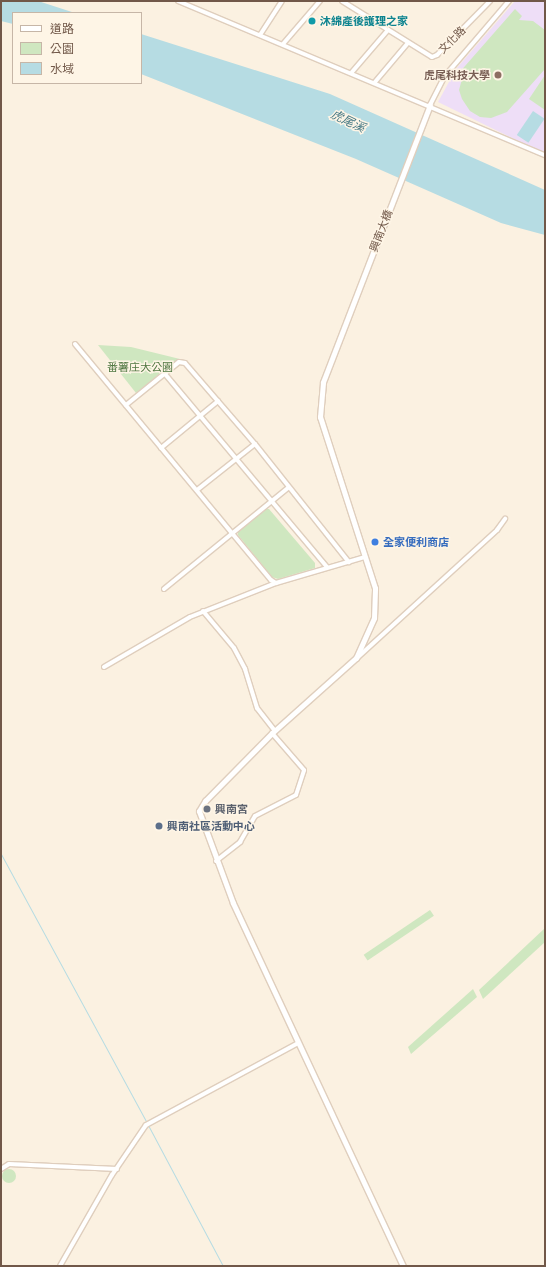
<!DOCTYPE html>
<html>
<head>
<meta charset="utf-8">
<style>
  body { margin:0 }
  #map { position:relative; width:546px; height:1267px; overflow:hidden; background:#fbf1e1; font-family:Manrope,"Noto Sans TC",sans-serif }
  div>[style] { position:absolute }
  [style*='--x'] { left:calc(var(--x)*1px); top:calc(var(--y)*1px); width:calc(var(--w)*1px); rotate:calc(var(--a)*1deg) }
  .education>* { inset:0; background:#eedef7 }
  .green>* { inset:0; background:#cfe7c0; transform-origin:0 0 }
  .round { border-radius:50% }
  .water>* { inset:0; background:#b6dce3; transform-origin:0 0 }
  .stream>* { height:1px; margin:-0.5px; padding:0 0.5px; transform-origin:0.5px; border-radius:0.5px; background:#b6dce3 }
  .roads { filter:drop-shadow(1px 0 #dfcebd) drop-shadow(-1px 0 #dfcebd) drop-shadow(0 1px #dfcebd) drop-shadow(0 -1px #dfcebd) }
  .minor>* { height:4px; margin:-2px; padding:0 2px; transform-origin:2px; border-radius:2px; background:#fff }
  .tertiary>* { height:5px; margin:-2.5px; padding:0 2.5px; transform-origin:2.5px; border-radius:2.5px; background:#fff }
  .dots>* { width:11px; height:11px; translate:-50% -50%; box-sizing:border-box; border:2px solid #fef5e6; border-radius:50% }
  span { translate:-50% -50%; white-space:nowrap; text-align:center; line-height:1.15; -webkit-text-stroke:3px #fef5e6; paint-order:stroke }
  .culture-label { font-size:11px; color:#0d838f; font-weight:700 }
  .left { translate:0 -50%; text-align:left }
  .street-label { font-size:11px; color:#715849 }
  .education-label { font-size:11px; color:#785e54; font-weight:700 }
  .right { translate:-100% -50%; text-align:right }
  .park-label { font-size:11px; color:#507742 }
  .shop-label { font-size:11px; color:#366cbe; font-weight:700 }
  .worship-label { font-size:11px; color:#5b616d; font-weight:700 }
  .service-label { font-size:11px; color:#4e5e75; font-weight:700 }
  .water-label { font-size:12px; color:#447884; font-style:italic }
  .frame { position:absolute; inset:0; border:2px solid #715849; pointer-events:none }
  .legend { position:absolute; left:12px; top:12px; width:130px; height:72px; box-sizing:border-box; background:#fef5e6; border:1px solid #c6b6a7; margin:0; padding:5px 7px; list-style:none; font-size:12px; color:#715849 }
  .legend li { display:flex; align-items:center; gap:8px; height:20px }
  .legend b { width:20px; border:1px solid #c6b6a7 }
</style>
</head>
<body>
<div id="map">
  <div class="education">
    <div style="clip-path:polygon(515px 1px,545px 1px,545px 154px,438px 102px,456px 69px)"></div>
  </div>
  <div class="green">
    <div style="clip-path:polygon(515px 9px,522px 16px,519px 20px,533px 21px,545px 30px,545px 69px,507px 112px,491px 118px,480px 117px,470px 111px,462px 99px,459px 90px,462px 79px,458px 74px)"></div>
    <div style="clip-path:polygon(545px 75px,545px 110px,529px 99px)"></div>
    <div style="clip-path:polygon(98px 345px,131px 347px,180px 359px,136px 393px)"></div>
    <div style="clip-path:polygon(266px 509px,269px 509px,315px 563px,315px 568px,278px 579px,272px 577px,238px 535px,238px 532px)"></div>
    <div style="left:430px;top:910px;width:7px;height:80px;rotate:56deg"></div>
    <div style="clip-path:polygon(545px 928px,545px 942px,483px 999px,479px 990px)"></div>
    <div style="clip-path:polygon(473px 989px,477px 997px,411px 1054px,408px 1047px)"></div>
    <div class="round" style="left:2px;top:1169px;width:14px;height:14px"></div>
  </div>
  <div class="water">
    <div style="clip-path:polygon(1px 1px,38px 1px,75px 13px,13px 13px,13px 24px,1px 21px)"></div>
    <div style="clip-path:polygon(141px 34px,330px 94px,545px 190px,545px 235px,501px 223px,356px 159px,141px 74px)"></div>
    <div style="left:533px;top:111px;width:14px;height:29px;rotate:34deg"></div>
  </div>
  <div class="stream">
    <div style="--x:1;--y:854;--w:306;--a:61.5"></div>
    <div style="--x:148;--y:1125;--w:160;--a:62"></div>
  </div>
  <div class="roads">
    <div class="minor">
      <div style="--x:178;--y:1;--w:398;--a:22.8"></div>
      <div style="--x:342;--y:1;--w:106;--a:31.9"></div>
      <div style="--x:432;--y:57;--w:5;--a:-22"></div>
      <div style="--x:437;--y:55;--w:76;--a:-45.5"></div>
      <div style="--x:260;--y:35;--w:40;--a:-57.1"></div>
      <div style="--x:283;--y:44;--w:57;--a:-49.3"></div>
      <div style="--x:352;--y:72;--w:55;--a:-49.4"></div>
      <div style="--x:375;--y:82;--w:51;--a:-49.8"></div>
      <div style="--x:430;--y:105;--w:31;--a:-63"></div>
      <div style="--x:444;--y:77;--w:100;--a:-49.5"></div>
      <div style="--x:75;--y:344;--w:307;--a:50.3"></div>
      <div style="--x:271;--y:580;--w:6;--a:31"></div>
      <div style="--x:276;--y:583;--w:93;--a:-16.3"></div>
      <div style="--x:165;--y:374;--w:252;--a:50"></div>
      <div style="--x:126;--y:405;--w:68;--a:-39.1"></div>
      <div style="--x:179;--y:362;--w:6;--a:9"></div>
      <div style="--x:185;--y:363;--w:107;--a:49.2"></div>
      <div style="--x:255;--y:444;--w:151;--a:51.5"></div>
      <div style="--x:161;--y:448;--w:74;--a:-39.5"></div>
      <div style="--x:197;--y:490;--w:74;--a:-38.4"></div>
      <div style="--x:164;--y:589;--w:161;--a:-39.2"></div>
      <div style="--x:203;--y:611;--w:48;--a:50"></div>
      <div style="--x:234;--y:648;--w:24;--a:62"></div>
      <div style="--x:245;--y:669;--w:41;--a:72.9"></div>
      <div style="--x:257;--y:708;--w:28;--a:52"></div>
      <div style="--x:357;--y:658;--w:190;--a:-42.4"></div>
      <div style="--x:497;--y:530;--w:14;--a:-54"></div>
      <div style="--x:104;--y:667;--w:99;--a:-30.2"></div>
      <div style="--x:190;--y:617;--w:92;--a:-21.6"></div>
      <div style="--x:216;--y:861;--w:31;--a:-38"></div>
      <div style="--x:240;--y:842;--w:30;--a:-60"></div>
      <div style="--x:255;--y:816;--w:46;--a:-27.1"></div>
      <div style="--x:296;--y:795;--w:26;--a:-72"></div>
      <div style="--x:304;--y:770;--w:49;--a:-130.9"></div>
      <div style="--x:1;--y:1169;--w:9;--a:-32"></div>
      <div style="--x:9;--y:1164;--w:108;--a:2.7"></div>
      <div style="--x:60;--y:1266;--w:105;--a:-60.3"></div>
      <div style="--x:112;--y:1175;--w:60;--a:-55.8"></div>
      <div style="--x:146;--y:1125;--w:173;--a:-28.3"></div>
    </div>
    <div class="tertiary">
      <div style="--x:403;--y:1266;--w:401;--a:-115.1"></div>
      <div style="--x:233;--y:903;--w:98;--a:-110.3"></div>
      <div style="--x:199;--y:811;--w:12;--a:-59"></div>
      <div style="--x:205;--y:801;--w:95;--a:-45.4"></div>
      <div style="--x:272;--y:733;--w:113;--a:-41.8"></div>
      <div style="--x:356;--y:658;--w:44;--a:-65.8"></div>
      <div style="--x:374;--y:618;--w:30;--a:-88"></div>
      <div style="--x:375;--y:588;--w:180;--a:-107.8"></div>
      <div style="--x:320;--y:417;--w:35;--a:-85"></div>
      <div style="--x:323;--y:382;--w:297;--a:-68.9"></div>
    </div>
  </div>
  <div class="dots">
    <div style="left:312px;top:21px;background:#0f9aa8"></div>
    <div style="left:498px;top:75px;background:#8d6e63"></div>
    <div style="left:375px;top:542px;background:#3f7fe0"></div>
    <div style="left:207px;top:809px;background:#6b7280"></div>
    <div style="left:159px;top:826px;background:#5c6f8a"></div>
  </div>
  <div class="culture-label">
    <span class="left" style="left:320px;top:21px">沐綿產後護理之家</span>
  </div>
  <div class="street-label">
    <span style="left:452px;top:40px;rotate:-45deg">文化路</span>
    <span style="left:381px;top:231px;rotate:-69deg">興南大橋</span>
  </div>
  <div class="education-label">
    <span class="right" style="left:490px;top:75px">虎尾科技大學</span>
  </div>
  <div class="park-label">
    <span style="left:140px;top:367px">番薯庄大公園</span>
  </div>
  <div class="shop-label">
    <span class="left" style="left:383px;top:542px">全家便利商店</span>
  </div>
  <div class="worship-label">
    <span class="left" style="left:215px;top:809px">興南宮</span>
  </div>
  <div class="service-label">
    <span class="left" style="left:167px;top:826px">興南社區活動中心</span>
  </div>
  <div class="water-label">
    <span style="left:348px;top:121px;rotate:25deg">虎尾溪</span>
  </div>
  <div class="frame"></div>
  <ul class="legend">
  <li><b style="height:5px;background:#fff"></b>道路</li>
  <li><b style="height:11px;background:#cfe7c0"></b>公園</li>
  <li><b style="height:11px;background:#b6dce3"></b>水域</li>
  </ul>
</div>
</body>
</html>
